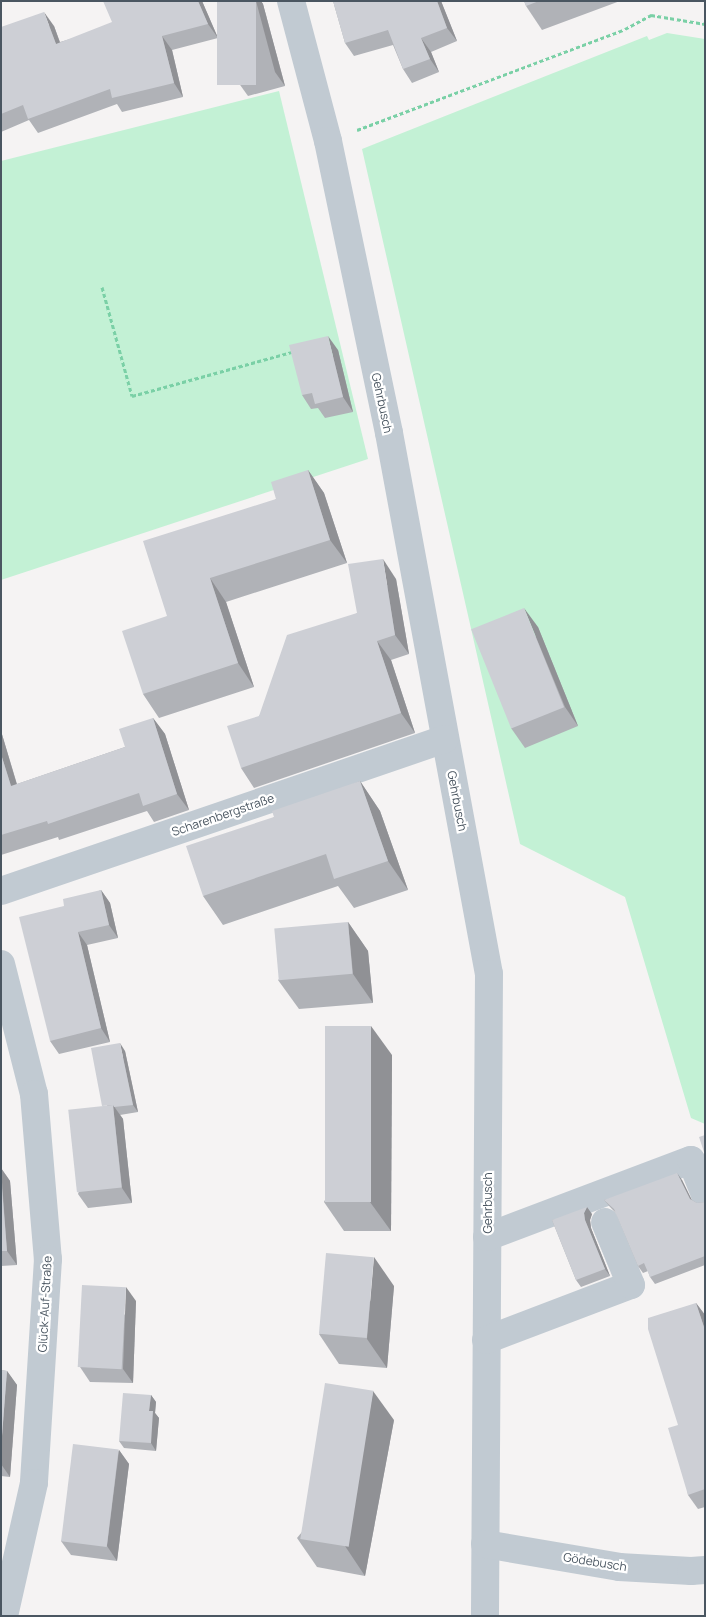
<!DOCTYPE html>
<html>
<head>
<meta charset="utf-8">
<style>
  body { margin:0 }
  #map { position:relative; width:706px; height:1617px; overflow:hidden; background:#f5f3f3; font-family:Manrope,sans-serif }
  div>[style] { position:absolute }
  [style*='--x'] { left:calc(var(--x)*1px); top:calc(var(--y)*1px); width:calc(var(--w)*1px); rotate:calc(var(--a)*1deg) }
  .green>* { inset:0; background:#c3f1d5 }
  .path>* { height:3px; margin-top:-1.5px; transform-origin:0; background:repeating-linear-gradient(90deg,#7ad0a6 0 4px,transparent 0 6.5px) }
  .minor>* { height:28px; margin:-14px; padding:0 14px; transform-origin:14px; border-radius:14px; background:#c1cad2 }
  .wall>* { inset:0; background:#b0b2b7 }
  .shaded-wall>* { inset:0; background:#909195 }
  .building>* { inset:0; background:#cdcfd5; transform-origin:0 0 }
  span { translate:-50% -50%; white-space:nowrap; text-align:center; line-height:1.15; -webkit-text-stroke:4.5px #fff; paint-order:stroke }
  .street-label { font-size:12px; color:#4a5661 }
  .frame { position:absolute; inset:0; border:2px solid #4a5661; pointer-events:none }
</style>
</head>
<body>
<div id="map">
  <div class="green">
    <div style="clip-path:polygon(667px 33px,705px 39px,705px 1124px,691px 1118px,625px 897px,520px 844px,362px 149px,647px 36px,649px 40px)"></div>
    <div style="clip-path:polygon(279px 91px,368px 459px,1px 580px,1px 161px)"></div>
  </div>
  <div class="path">
    <div style="--x:357;--y:130;--w:286;--a:-20.6"></div>
    <div style="--x:625;--y:29;--w:30;--a:-28"></div>
    <div style="--x:651;--y:15;--w:55;--a:9.5"></div>
    <div style="--x:102;--y:287;--w:113;--a:74.6"></div>
    <div style="--x:132;--y:396;--w:169;--a:-15.4"></div>
  </div>
  <div class="minor">
    <div style="--x:291;--y:1;--w:145;--a:75.2"></div>
    <div style="--x:328;--y:141;--w:298;--a:78.2"></div>
    <div style="--x:389;--y:433;--w:550;--a:79.53"></div>
    <div style="--x:489;--y:974;--w:642;--a:90.36"></div>
    <div style="--x:1;--y:891;--w:469;--a:-18.9"></div>
    <div style="--x:1;--y:964;--w:134;--a:75.8"></div>
    <div style="--x:34;--y:1094;--w:166;--a:85.2"></div>
    <div style="--x:48;--y:1259;--w:224;--a:93.6"></div>
    <div style="--x:34;--y:1483;--w:136;--a:102.7"></div>
    <div style="--x:487;--y:1237;--w:218;--a:-20.7"></div>
    <div style="--x:691;--y:1160;--w:38;--a:68"></div>
    <div style="--x:486;--y:1340;--w:155;--a:-20.8"></div>
    <div style="--x:631;--y:1285;--w:68;--a:-112.4"></div>
    <div style="--x:485;--y:1544;--w:136;--a:9.7"></div>
    <div style="--x:619;--y:1567;--w:72;--a:3.2"></div>
    <div style="--x:691;--y:1571;--w:14;--a:-4"></div>
  </div>
  <div class="wall">
    <div style="clip-path:polygon(202px 1px,218px 38px,172px 50px,183px 97px,122px 112px,117px 104px,38px 133px,29px 120px,1px 132px,1px 27px,54px 26px,60px 42px)"></div>
    <div style="clip-path:polygon(217px 1px,261px 1px,263px 4px,285px 86px,248px 96px,238px 82px)"></div>
    <div style="clip-path:polygon(333px 1px,441px 1px,457px 41px,431px 52px,439px 72px,412px 83px,403px 69px,393px 45px,354px 56px,345px 43px)"></div>
    <div style="clip-path:polygon(524px 1px,620px 1px,542px 30px,526px 6px)"></div>
    <div style="clip-path:polygon(338px 350px,353px 412px,325px 418px,318px 408px,311px 409px,302px 395px)"></div>
    <div style="clip-path:polygon(308px 470px,324px 493px,347px 563px,226px 602px,254px 687px,159px 718px,143px 694px,167px 616px,276px 499px)"></div>
    <div style="clip-path:polygon(396px 579px,409px 654px,391px 660px,415px 733px,254px 788px,241px 768px,259px 716px,357px 613px)"></div>
    <div style="clip-path:polygon(538px 627px,578px 726px,525px 748px,511px 728px)"></div>
    <div style="clip-path:polygon(153px 718px,165px 734px,189px 810px,154px 822px,147px 811px,59px 840px,58px 837px,1px 855px,1px 731px,17px 784px,125px 747px)"></div>
    <div style="clip-path:polygon(360px 781px,380px 811px,408px 890px,354px 908px,338px 886px,223px 925px,203px 896px,274px 817px)"></div>
    <div style="clip-path:polygon(101px 890px,110px 903px,118px 938px,87px 945px,110px 1042px,59px 1054px,50px 1041px,64px 906px)"></div>
    <div style="clip-path:polygon(348px 922px,368px 951px,373px 1003px,299px 1009px,278px 980px)"></div>
    <div style="clip-path:polygon(125px 1051px,138px 1112px,120px 1115px,123px 1119px,132px 1203px,88px 1208px,78px 1194px)"></div>
    <div style="clip-path:polygon(392px 1055px,391px 1231px,344px 1231px,324px 1202px)"></div>
    <div style="clip-path:polygon(1px 1168px,10px 1181px,17px 1265px,1px 1266px)"></div>
    <div style="clip-path:polygon(682px 1180px,692px 1200px,697px 1203px,705px 1202px,705px 1265px,655px 1284px,650px 1277px,648px 1271px,643px 1273px,638px 1266px,616px 1213px,610px 1207px,604px 1200px)"></div>
    <div style="clip-path:polygon(592px 1214px,590px 1220px,591px 1228px,610px 1276px,581px 1287px,576px 1280px,552px 1220px)"></div>
    <div style="clip-path:polygon(394px 1286px,387px 1368px,339px 1364px,319px 1334px)"></div>
    <div style="clip-path:polygon(136px 1301px,133px 1383px,90px 1382px,80px 1367px)"></div>
    <div style="clip-path:polygon(696px 1303px,705px 1315px,705px 1507px,698px 1509px,688px 1495px,678px 1425px)"></div>
    <div style="clip-path:polygon(1px 1370px,7px 1371px,17px 1385px,10px 1477px,1px 1476px)"></div>
    <div style="clip-path:polygon(151px 1395px,156px 1402px,155px 1413px,159px 1418px,156px 1451px,124px 1448px,119px 1441px)"></div>
    <div style="clip-path:polygon(394px 1420px,365px 1576px,317px 1567px,297px 1538px)"></div>
    <div style="clip-path:polygon(119px 1450px,129px 1464px,117px 1561px,71px 1555px,61px 1541px)"></div>
  </div>
  <div class="shaded-wall">
    <div style="clip-path:polygon(198px 1px,202px 1px,218px 38px,208px 24px)"></div>
    <div style="clip-path:polygon(256px 1px,261px 1px,263px 4px,285px 86px,275px 72px)"></div>
    <div style="clip-path:polygon(437px 1px,441px 1px,457px 41px,447px 28px)"></div>
    <div style="clip-path:polygon(44px 12px,54px 26px,65px 57px,56px 44px)"></div>
    <div style="clip-path:polygon(162px 36px,172px 50px,183px 97px,174px 83px)"></div>
    <div style="clip-path:polygon(421px 38px,431px 52px,439px 72px,430px 59px)"></div>
    <div style="clip-path:polygon(328px 336px,338px 350px,353px 412px,343px 397px)"></div>
    <div style="clip-path:polygon(308px 470px,324px 493px,347px 563px,330px 540px)"></div>
    <div style="clip-path:polygon(383px 559px,396px 579px,409px 654px,395px 635px)"></div>
    <div style="clip-path:polygon(210px 578px,226px 602px,254px 687px,238px 663px)"></div>
    <div style="clip-path:polygon(524px 608px,538px 627px,578px 726px,565px 707px)"></div>
    <div style="clip-path:polygon(377px 641px,391px 660px,415px 733px,401px 713px)"></div>
    <div style="clip-path:polygon(153px 718px,165px 734px,189px 810px,177px 794px)"></div>
    <div style="clip-path:polygon(1px 731px,22px 802px,11px 786px,1px 754px)"></div>
    <div style="clip-path:polygon(360px 781px,380px 811px,408px 890px,388px 861px)"></div>
    <div style="clip-path:polygon(101px 890px,110px 903px,118px 938px,109px 925px)"></div>
    <div style="clip-path:polygon(348px 922px,368px 951px,373px 1003px,353px 974px)"></div>
    <div style="clip-path:polygon(78px 932px,87px 945px,110px 1042px,101px 1028px)"></div>
    <div style="clip-path:polygon(371px 1026px,392px 1055px,391px 1231px,370px 1202px)"></div>
    <div style="clip-path:polygon(120px 1043px,125px 1051px,138px 1112px,133px 1105px)"></div>
    <div style="clip-path:polygon(113px 1105px,123px 1119px,132px 1203px,122px 1188px)"></div>
    <div style="clip-path:polygon(1px 1168px,10px 1181px,17px 1265px,7px 1251px)"></div>
    <div style="clip-path:polygon(677px 1173px,682px 1180px,695px 1207px,690px 1199px)"></div>
    <div style="clip-path:polygon(587px 1207px,592px 1214px,590px 1220px,591px 1228px,610px 1276px,605px 1269px,585px 1220px,584px 1213px)"></div>
    <div style="clip-path:polygon(374px 1257px,394px 1286px,387px 1368px,367px 1339px)"></div>
    <div style="clip-path:polygon(126px 1287px,136px 1301px,133px 1383px,123px 1369px)"></div>
    <div style="clip-path:polygon(696px 1303px,705px 1315px,705px 1330px)"></div>
    <div style="clip-path:polygon(7px 1371px,17px 1385px,10px 1477px,1px 1464px,1px 1449px)"></div>
    <div style="clip-path:polygon(373px 1391px,394px 1420px,365px 1576px,345px 1546px)"></div>
    <div style="clip-path:polygon(151px 1395px,156px 1402px,155px 1413px,159px 1418px,156px 1451px,151px 1443px,149px 1411px)"></div>
    <div style="clip-path:polygon(119px 1450px,129px 1464px,117px 1561px,107px 1546px)"></div>
  </div>
  <div class="building">
    <div style="clip-path:polygon(103px 1px,198px 1px,208px 24px,162px 36px,174px 83px,112px 98px,110px 89px,28px 119px,23px 105px,1px 114px,1px 27px,44px 12px,56px 44px,112px 22px)"></div>
    <div style="left:217px;top:1px;width:39px;height:84px"></div>
    <div style="clip-path:polygon(333px 1px,437px 1px,447px 28px,421px 38px,430px 59px,403px 69px,388px 30px,345px 43px)"></div>
    <div style="clip-path:polygon(524px 1px,539px 1px,526px 6px)"></div>
    <div style="clip-path:polygon(328px 336px,343px 397px,315px 404px,312px 393px,302px 395px,289px 345px)"></div>
    <div style="clip-path:polygon(308px 470px,330px 540px,210px 578px,238px 663px,143px 694px,122px 631px,167px 616px,143px 541px,276px 499px,271px 482px)"></div>
    <div style="clip-path:polygon(383px 559px,395px 635px,377px 641px,401px 713px,241px 768px,227px 726px,259px 716px,287px 635px,357px 613px,348px 564px)"></div>
    <div style="left:524px;top:608px;width:107px;height:57px;rotate:68deg"></div>
    <div style="clip-path:polygon(153px 718px,177px 794px,143px 806px,139px 793px,48px 824px,47px 821px,1px 835px,1px 754px,11px 786px,125px 747px,119px 729px)"></div>
    <div style="clip-path:polygon(360px 781px,388px 861px,334px 879px,326px 854px,203px 896px,186px 846px,274px 817px,272px 811px)"></div>
    <div style="clip-path:polygon(101px 890px,109px 925px,78px 932px,101px 1028px,50px 1041px,19px 917px,64px 906px,63px 899px)"></div>
    <div style="left:348px;top:922px;width:52px;height:74px;rotate:85deg"></div>
    <div style="left:325px;top:1026px;width:46px;height:176px"></div>
    <div style="clip-path:polygon(120px 1043px,133px 1105px,114px 1107px,113px 1105px,102px 1106px,91px 1048px)"></div>
    <div style="left:113px;top:1105px;width:83px;height:45px;rotate:84deg"></div>
    <div style="clip-path:polygon(705px 1135px,705px 1155px,699px 1137px)"></div>
    <div style="clip-path:polygon(677px 1173px,690px 1199px,697px 1203px,705px 1202px,705px 1256px,650px 1277px,644px 1263px,638px 1266px,614px 1209px,604px 1200px)"></div>
    <div style="clip-path:polygon(1px 1176px,7px 1251px,1px 1251px)"></div>
    <div style="clip-path:polygon(587px 1207px,584px 1213px,585px 1220px,605px 1269px,576px 1280px,552px 1220px)"></div>
    <div style="left:326px;top:1253px;width:48px;height:81px;rotate:5deg"></div>
    <div style="left:82px;top:1285px;width:44px;height:82px;rotate:3deg"></div>
    <div style="clip-path:polygon(696px 1303px,705px 1330px,705px 1489px,688px 1495px,668px 1428px,678px 1425px,648px 1329px,648px 1318px)"></div>
    <div style="clip-path:polygon(1px 1370px,7px 1371px,1px 1449px)"></div>
    <div style="left:325px;top:1383px;width:49px;height:158px;rotate:9deg"></div>
    <div style="clip-path:polygon(123px 1393px,151px 1395px,149px 1411px,153px 1411px,151px 1443px,119px 1441px)"></div>
    <div style="left:73px;top:1444px;width:46px;height:98px;rotate:7deg"></div>
  </div>
  <div class="street-label">
    <span style="left:382px;top:403px;rotate:78deg">Gehrbusch</span>
    <span style="left:457px;top:801px;rotate:79deg">Gehrbusch</span>
    <span style="left:223px;top:815px;rotate:-19deg">Scharenbergstraße</span>
    <span style="left:488px;top:1203px;rotate:-90deg">Gehrbusch</span>
    <span style="left:45px;top:1304px;rotate:-87deg">Glück-Auf-Straße</span>
    <span style="left:595px;top:1562px;rotate:9deg">Gödebusch</span>
  </div>
  <div class="frame"></div>
</div>
</body>
</html>
